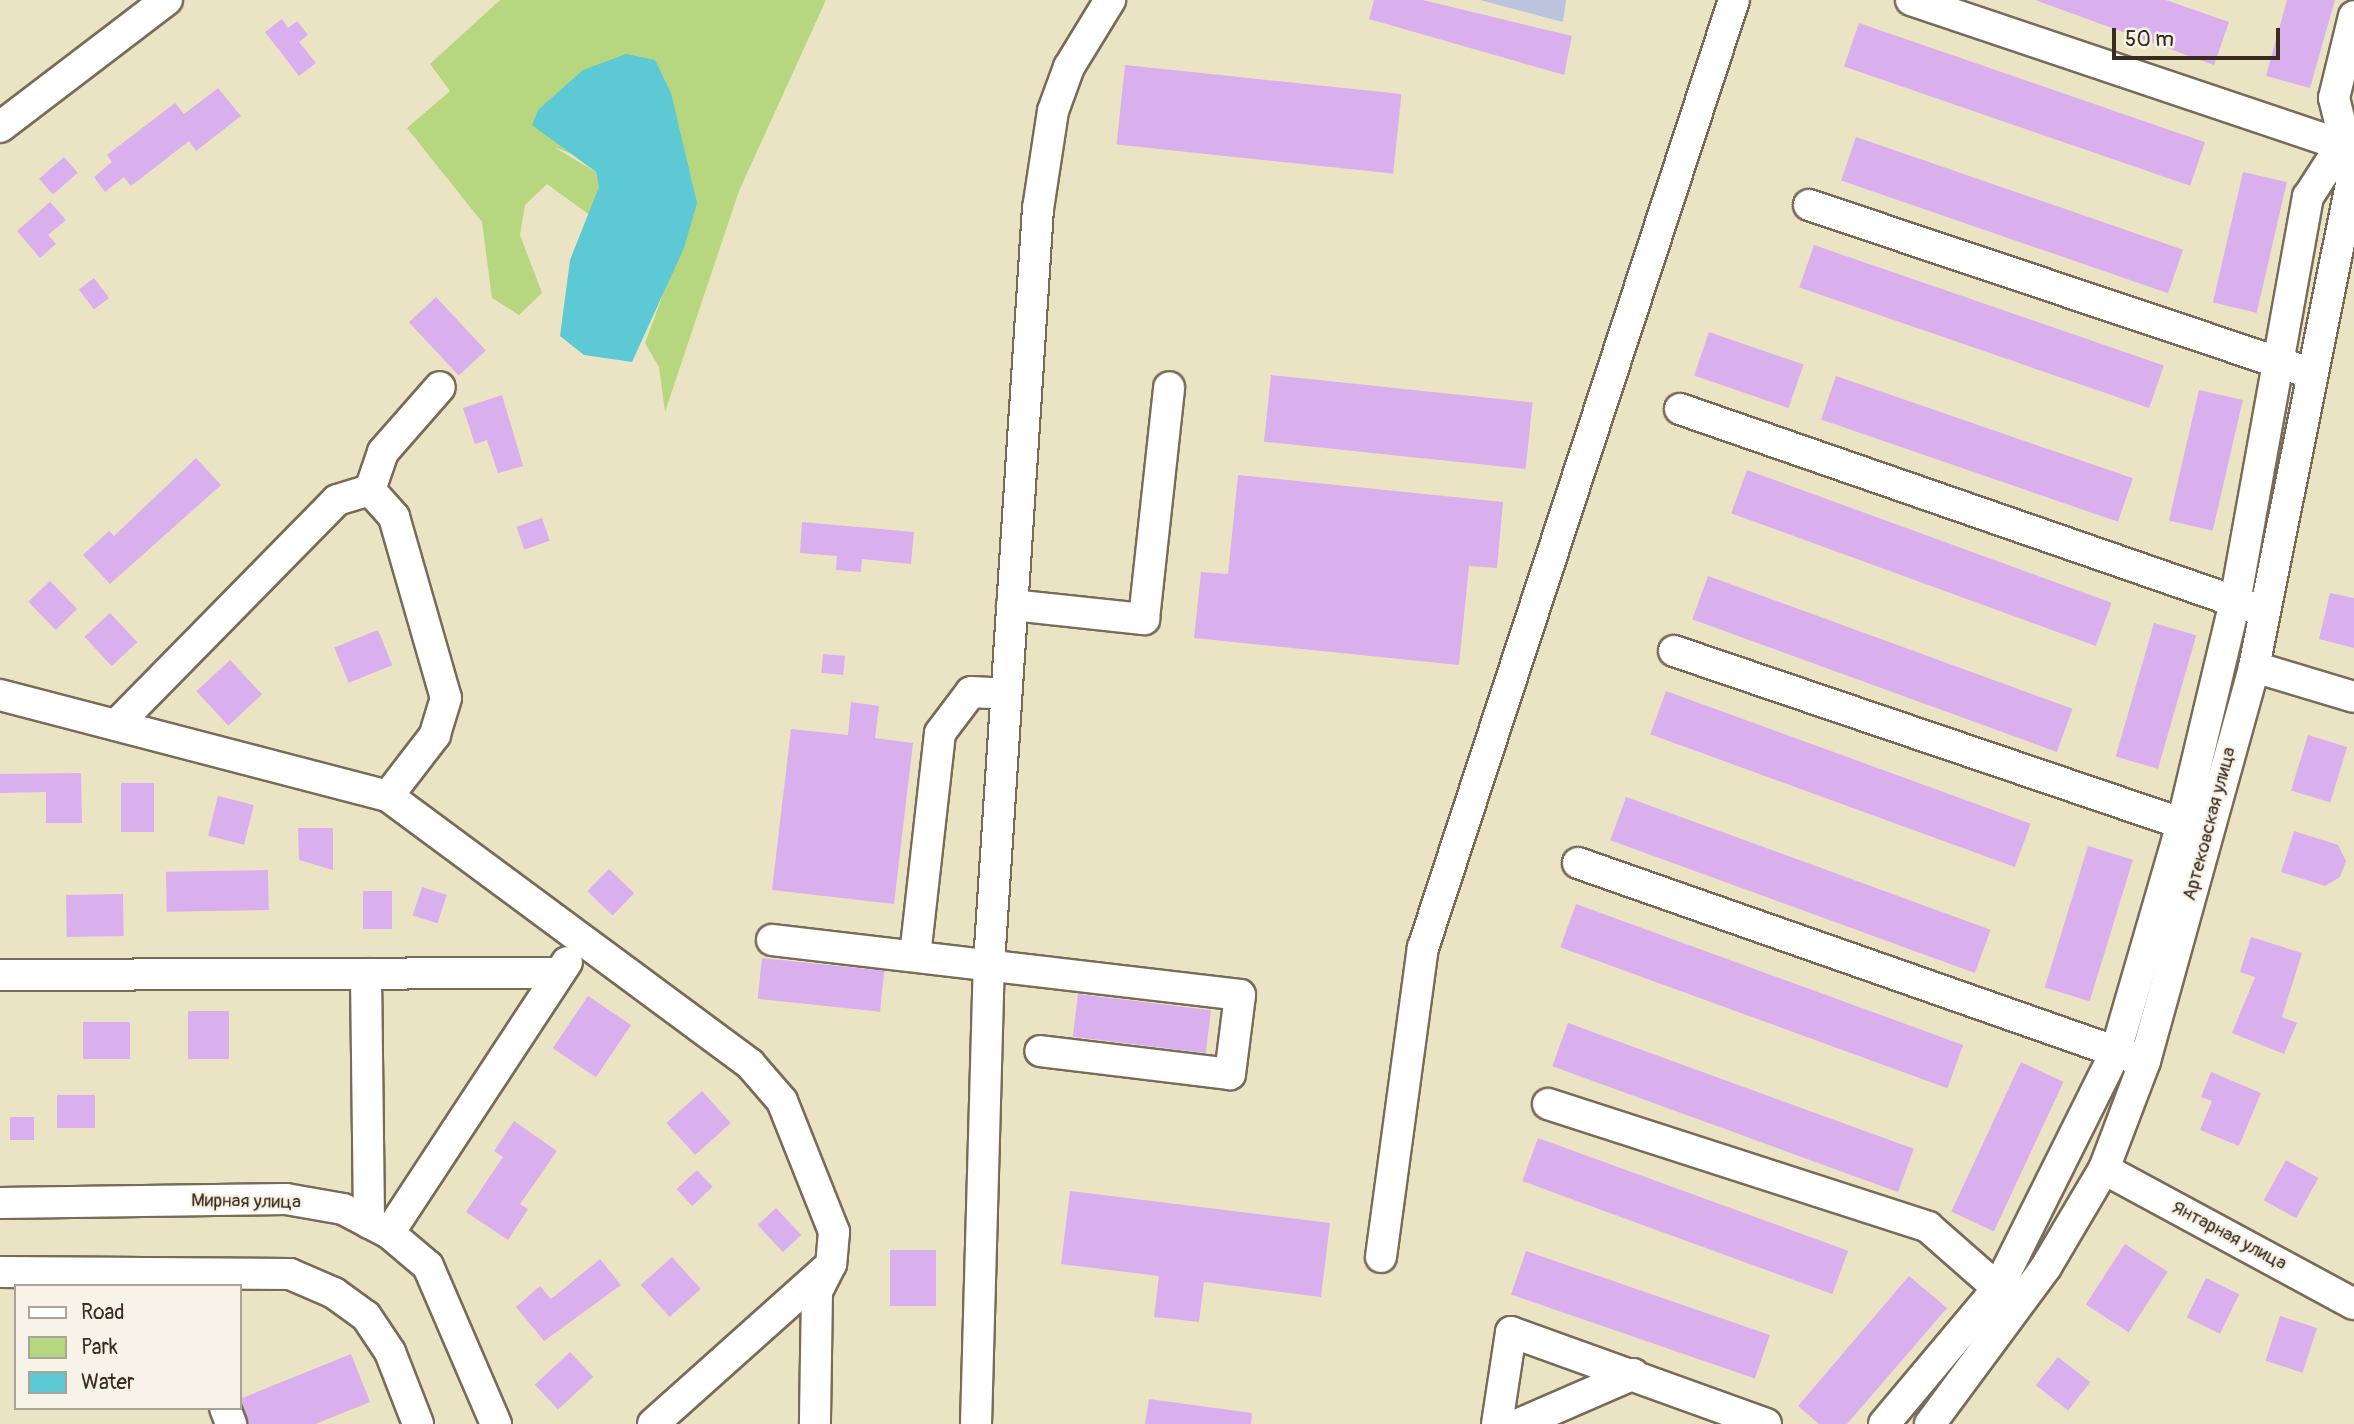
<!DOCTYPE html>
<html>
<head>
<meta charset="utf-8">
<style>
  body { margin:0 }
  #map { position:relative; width:2354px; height:1424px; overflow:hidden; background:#ebe4c4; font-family:Pangolin,sans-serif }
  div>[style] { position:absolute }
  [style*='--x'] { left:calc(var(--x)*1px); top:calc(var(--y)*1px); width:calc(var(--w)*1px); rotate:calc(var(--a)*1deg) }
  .industrial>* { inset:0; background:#bcc3de }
  .green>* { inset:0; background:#b6d77f }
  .water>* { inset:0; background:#5dc9d4 }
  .building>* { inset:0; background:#daafee; transform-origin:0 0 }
  .roads { filter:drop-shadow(2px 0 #796b58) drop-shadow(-2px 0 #796b58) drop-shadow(0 2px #796b58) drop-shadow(0 -2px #796b58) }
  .minor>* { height:30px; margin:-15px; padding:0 15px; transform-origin:15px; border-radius:15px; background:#fff }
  span { translate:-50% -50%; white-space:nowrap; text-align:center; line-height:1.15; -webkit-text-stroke:5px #f7f3e8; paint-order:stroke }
  .street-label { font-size:19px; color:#3b2a1e }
  .legend { position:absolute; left:14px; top:1284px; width:228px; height:126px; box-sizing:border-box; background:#f7f3e8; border:2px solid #aca397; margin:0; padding:9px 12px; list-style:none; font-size:21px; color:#3b2a1e }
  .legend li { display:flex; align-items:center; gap:14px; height:35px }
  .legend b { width:35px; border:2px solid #aca397 }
  .scale { position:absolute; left:2112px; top:28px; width:168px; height:32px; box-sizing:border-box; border:4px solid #3b2a1e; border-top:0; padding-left:9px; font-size:21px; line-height:24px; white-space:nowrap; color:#3b2a1e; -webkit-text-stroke:5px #f7f3e8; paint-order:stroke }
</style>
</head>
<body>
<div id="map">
  <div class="industrial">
    <div style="clip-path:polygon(1480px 0,1566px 0,1563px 22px)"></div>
  </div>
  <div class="green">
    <div style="clip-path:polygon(500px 0,826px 0,739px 191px,665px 412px,659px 367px,645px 343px,697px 203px,554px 147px,596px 172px,599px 187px,591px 216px,547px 184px,525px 205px,520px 235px,542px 293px,519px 315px,492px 298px,482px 222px,407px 128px,450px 91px,430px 64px)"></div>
  </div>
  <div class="water">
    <div style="clip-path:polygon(626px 54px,655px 60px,671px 93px,697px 203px,684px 248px,632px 362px,584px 355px,560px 336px,570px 260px,599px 187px,596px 172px,532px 125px,538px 110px,583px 70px)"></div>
  </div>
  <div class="building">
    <div style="clip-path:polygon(1374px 0,1423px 0,1572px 36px,1564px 75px,1369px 19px)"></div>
    <div style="clip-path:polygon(2035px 0,2166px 0,2229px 22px,2214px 65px)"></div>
    <div style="clip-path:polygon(2287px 0,2335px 0,2310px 88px,2266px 76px)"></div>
    <div style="clip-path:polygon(282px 19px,288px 28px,297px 21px,308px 35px,299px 42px,316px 63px,299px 76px,265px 32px)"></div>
    <div style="left:1859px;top:23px;width:366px;height:46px;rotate:19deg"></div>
    <div style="left:1125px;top:65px;width:278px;height:80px;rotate:6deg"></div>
    <div style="clip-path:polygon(218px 88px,241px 116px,196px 151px,189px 141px,131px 186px,124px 177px,105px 192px,94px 177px,112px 162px,107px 155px,175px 103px,184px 114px)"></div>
    <div style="left:1856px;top:137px;width:346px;height:46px;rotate:19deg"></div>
    <div style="left:64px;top:157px;width:21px;height:33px;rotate:49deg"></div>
    <div style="left:2243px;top:172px;width:45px;height:134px;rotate:13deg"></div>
    <div style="clip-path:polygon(50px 202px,66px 220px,48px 235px,56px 244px,40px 258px,17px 231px)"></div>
    <div style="left:1814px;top:245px;width:370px;height:45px;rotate:19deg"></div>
    <div style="left:94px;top:278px;width:25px;height:19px;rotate:53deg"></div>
    <div style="left:436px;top:297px;width:73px;height:37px;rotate:47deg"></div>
    <div style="left:1709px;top:332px;width:100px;height:46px;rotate:19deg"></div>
    <div style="left:1271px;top:375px;width:263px;height:67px;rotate:6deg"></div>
    <div style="left:1836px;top:376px;width:314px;height:46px;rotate:19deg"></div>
    <div style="left:2199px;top:390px;width:45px;height:134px;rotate:13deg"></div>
    <div style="clip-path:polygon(502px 395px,523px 466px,498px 473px,487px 440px,475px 444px,463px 408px)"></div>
    <div style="clip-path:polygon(196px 458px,221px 485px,110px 584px,83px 555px,109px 531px,114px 536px)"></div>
    <div style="left:1747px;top:470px;width:388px;height:46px;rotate:20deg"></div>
    <div style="clip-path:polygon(1238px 475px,1503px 502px,1497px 568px,1469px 566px,1459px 665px,1194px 638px,1201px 572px,1228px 574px)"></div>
    <div style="left:542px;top:518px;width:24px;height:27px;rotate:71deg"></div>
    <div style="clip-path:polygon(802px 522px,914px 532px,911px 564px,862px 559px,861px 572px,836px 570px,837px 556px,800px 553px)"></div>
    <div style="left:1708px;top:576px;width:388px;height:46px;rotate:20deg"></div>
    <div style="left:50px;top:581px;width:39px;height:30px;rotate:46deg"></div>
    <div style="clip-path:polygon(2330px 593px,2354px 598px,2354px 648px,2319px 639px)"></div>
    <div style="left:110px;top:613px;width:40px;height:35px;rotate:47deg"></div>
    <div style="left:2154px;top:623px;width:44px;height:139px;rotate:16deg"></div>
    <div style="left:378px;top:630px;width:38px;height:47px;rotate:68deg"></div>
    <div style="left:823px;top:654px;width:22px;height:19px;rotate:5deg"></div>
    <div style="left:230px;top:660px;width:47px;height:46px;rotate:47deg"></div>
    <div style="left:1666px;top:691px;width:388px;height:46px;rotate:20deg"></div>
    <div style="clip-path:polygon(851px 702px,879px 706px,875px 738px,913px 743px,894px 904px,772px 890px,791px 729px,848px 735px)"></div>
    <div style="left:2308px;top:735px;width:41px;height:58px;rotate:17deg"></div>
    <div style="clip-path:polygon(81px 773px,82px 823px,46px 823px,46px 792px,0 793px,0 774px)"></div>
    <div style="left:121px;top:783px;width:33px;height:49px"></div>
    <div style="left:218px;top:796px;width:37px;height:41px;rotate:14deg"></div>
    <div style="left:1626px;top:797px;width:388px;height:46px;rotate:20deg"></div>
    <div style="clip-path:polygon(298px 828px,333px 828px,333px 870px,299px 860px)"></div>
    <div style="clip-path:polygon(2294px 831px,2338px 845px,2346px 861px,2340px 877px,2325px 886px,2281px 872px)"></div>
    <div style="left:2088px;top:846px;width:47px;height:148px;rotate:17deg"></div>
    <div style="left:609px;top:869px;width:35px;height:31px;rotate:44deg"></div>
    <div style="left:268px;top:870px;width:40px;height:102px;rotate:89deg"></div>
    <div style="left:422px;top:887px;width:26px;height:30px;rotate:18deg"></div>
    <div style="left:392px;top:891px;width:38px;height:29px;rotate:90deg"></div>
    <div style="left:123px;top:894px;width:42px;height:57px;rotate:89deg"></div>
    <div style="left:1576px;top:904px;width:412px;height:46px;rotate:20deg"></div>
    <div style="clip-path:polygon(2251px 937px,2302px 953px,2282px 1017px,2297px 1023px,2284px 1054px,2232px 1033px,2255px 977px,2240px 972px)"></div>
    <div style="left:762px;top:958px;width:123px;height:41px;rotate:6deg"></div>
    <div style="left:1078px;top:994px;width:134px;height:43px;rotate:7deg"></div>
    <div style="left:588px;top:996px;width:52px;height:63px;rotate:34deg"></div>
    <div style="left:188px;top:1011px;width:41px;height:48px"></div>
    <div style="left:83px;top:1022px;width:47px;height:37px"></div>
    <div style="left:1568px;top:1023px;width:368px;height:46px;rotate:20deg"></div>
    <div style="left:2021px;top:1062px;width:47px;height:165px;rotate:25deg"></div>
    <div style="clip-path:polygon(2211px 1072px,2261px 1093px,2239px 1146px,2200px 1130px,2212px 1101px,2201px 1097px)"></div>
    <div style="left:702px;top:1091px;width:43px;height:48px;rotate:48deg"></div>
    <div style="left:57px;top:1095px;width:38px;height:33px"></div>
    <div style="left:10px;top:1117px;width:24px;height:23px"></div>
    <div style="clip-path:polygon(514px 1121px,557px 1151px,520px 1204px,528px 1209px,508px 1240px,466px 1212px,503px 1157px,494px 1151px)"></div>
    <div style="left:1538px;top:1138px;width:330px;height:46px;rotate:20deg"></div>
    <div style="left:2286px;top:1160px;width:37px;height:46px;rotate:29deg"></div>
    <div style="left:697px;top:1170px;width:23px;height:28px;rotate:47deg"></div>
    <div style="clip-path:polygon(1070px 1191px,1330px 1223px,1321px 1297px,1204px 1282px,1199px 1322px,1154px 1317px,1159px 1276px,1061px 1264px)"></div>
    <div style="left:776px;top:1208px;width:37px;height:25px;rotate:47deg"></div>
    <div style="left:2125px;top:1244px;width:51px;height:72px;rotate:33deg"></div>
    <div style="left:890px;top:1250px;width:46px;height:56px"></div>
    <div style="left:1526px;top:1251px;width:258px;height:46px;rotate:19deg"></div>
    <div style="left:672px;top:1257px;width:43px;height:42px;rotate:48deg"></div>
    <div style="clip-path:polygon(600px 1259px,621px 1285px,544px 1341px,516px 1307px,540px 1286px,551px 1299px)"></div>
    <div style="clip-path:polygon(1909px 1276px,1947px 1308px,1847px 1424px,1819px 1424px,1798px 1406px)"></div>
    <div style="left:2206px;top:1278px;width:37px;height:44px;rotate:26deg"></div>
    <div style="left:2280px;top:1316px;width:39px;height:47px;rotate:18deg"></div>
    <div style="left:570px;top:1352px;width:34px;height:48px;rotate:47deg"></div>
    <div style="clip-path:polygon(351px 1354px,370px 1402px,315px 1424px,248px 1424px,240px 1399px)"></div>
    <div style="left:2058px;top:1357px;width:41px;height:36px;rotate:38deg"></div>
    <div style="clip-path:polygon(1149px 1399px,1252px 1413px,1251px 1424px,1145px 1424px)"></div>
  </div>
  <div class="roads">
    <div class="minor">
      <div style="--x:1911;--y:0;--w:467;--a:18.6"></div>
      <div style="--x:0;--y:127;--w:210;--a:-37.3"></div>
      <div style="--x:1809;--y:205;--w:516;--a:18.54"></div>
      <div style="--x:1680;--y:409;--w:608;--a:19.12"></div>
      <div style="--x:370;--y:490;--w:40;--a:-71.1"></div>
      <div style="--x:383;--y:452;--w:86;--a:-48.8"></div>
      <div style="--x:1012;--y:605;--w:133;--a:6.1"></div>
      <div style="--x:1144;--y:619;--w:233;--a:-83.8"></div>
      <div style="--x:1674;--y:651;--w:557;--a:18.76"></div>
      <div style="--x:2254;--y:667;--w:104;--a:16.7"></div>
      <div style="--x:0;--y:695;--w:401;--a:14.6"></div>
      <div style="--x:388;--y:796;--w:450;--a:36.5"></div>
      <div style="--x:750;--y:1064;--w:49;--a:49.1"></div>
      <div style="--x:782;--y:1101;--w:141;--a:68.3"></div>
      <div style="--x:834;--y:1232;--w:32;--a:95"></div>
      <div style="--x:831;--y:1264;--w:30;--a:117"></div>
      <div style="--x:817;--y:1291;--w:133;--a:90.9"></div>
      <div style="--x:116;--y:725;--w:315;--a:-45.5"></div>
      <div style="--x:337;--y:500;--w:34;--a:-17"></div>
      <div style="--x:370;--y:490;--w:36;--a:48"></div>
      <div style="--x:394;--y:517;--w:188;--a:74"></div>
      <div style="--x:446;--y:698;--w:39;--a:107"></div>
      <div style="--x:435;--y:735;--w:77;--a:127.6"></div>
      <div style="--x:1578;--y:863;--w:589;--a:19.33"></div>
      <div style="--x:772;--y:940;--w:471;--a:6.7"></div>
      <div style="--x:1240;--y:995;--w:80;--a:97.2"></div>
      <div style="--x:1230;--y:1074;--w:191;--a:-173.1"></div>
      <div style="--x:915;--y:956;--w:224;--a:-83.6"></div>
      <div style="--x:940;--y:733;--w:51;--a:-52.9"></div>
      <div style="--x:971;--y:692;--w:35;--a:3"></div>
      <div style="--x:366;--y:974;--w:249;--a:89.3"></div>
      <div style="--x:0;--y:975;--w:556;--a:-0.21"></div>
      <div style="--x:1548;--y:1104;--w:399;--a:17.9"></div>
      <div style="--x:1928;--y:1227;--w:111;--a:41.3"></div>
      <div style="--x:2104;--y:1169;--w:284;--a:28.4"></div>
      <div style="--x:0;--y:1203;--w:286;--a:-0.8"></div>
      <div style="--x:286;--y:1199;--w:58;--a:10"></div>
      <div style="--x:343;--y:1209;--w:52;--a:27.6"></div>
      <div style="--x:389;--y:1233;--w:51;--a:40.2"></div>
      <div style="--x:428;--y:1266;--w:172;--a:66.7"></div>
      <div style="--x:389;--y:1233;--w:324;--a:-56.7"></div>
      <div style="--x:1381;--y:1257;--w:312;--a:-82.3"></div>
      <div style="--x:1423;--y:948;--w:998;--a:-71.84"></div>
      <div style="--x:0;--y:1272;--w:290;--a:0.4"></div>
      <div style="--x:290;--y:1274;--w:48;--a:23.4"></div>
      <div style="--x:334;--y:1293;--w:39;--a:36"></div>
      <div style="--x:366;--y:1316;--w:43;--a:56.3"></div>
      <div style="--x:390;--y:1352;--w:77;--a:68.7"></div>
      <div style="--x:225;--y:1408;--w:17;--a:69"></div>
      <div style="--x:653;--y:1424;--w:231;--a:-41.8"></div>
      <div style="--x:976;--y:1424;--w:460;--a:-88.4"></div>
      <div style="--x:989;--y:964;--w:757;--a:-86.29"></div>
      <div style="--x:1038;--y:209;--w:99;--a:-81.3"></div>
      <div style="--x:1053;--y:111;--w:47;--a:-70"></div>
      <div style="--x:1069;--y:67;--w:79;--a:-58.5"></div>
      <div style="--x:1497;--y:1424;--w:93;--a:-81.3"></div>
      <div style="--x:1511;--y:1332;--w:271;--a:19.8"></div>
      <div style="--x:1519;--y:1424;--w:125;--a:-23.5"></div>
      <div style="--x:1884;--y:1424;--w:177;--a:-50"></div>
      <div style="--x:1998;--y:1288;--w:265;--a:-63.5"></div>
      <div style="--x:2116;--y:1051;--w:236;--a:-73.8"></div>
      <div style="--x:2182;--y:824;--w:228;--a:-76.6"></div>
      <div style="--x:2235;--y:602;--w:412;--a:-79.8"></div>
      <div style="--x:2308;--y:197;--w:46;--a:-57.3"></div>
      <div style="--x:2333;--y:158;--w:33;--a:-76"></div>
      <div style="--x:2341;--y:126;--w:29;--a:-104"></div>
      <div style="--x:2334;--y:98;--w:84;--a:-76.3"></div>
      <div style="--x:1930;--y:1424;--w:195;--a:-53.5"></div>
      <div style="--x:2046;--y:1267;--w:114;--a:-59.4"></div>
      <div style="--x:2104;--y:1169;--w:116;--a:-69.2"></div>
      <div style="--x:2145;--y:1061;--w:409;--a:-74.5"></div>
      <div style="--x:2254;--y:667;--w:508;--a:-78.65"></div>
    </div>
  </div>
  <div class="street-label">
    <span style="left:2210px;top:824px;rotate:-75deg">Артековская улица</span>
    <span style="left:246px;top:1202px;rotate:1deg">Мирная улица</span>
    <span style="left:2229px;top:1236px;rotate:28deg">Янтарная улица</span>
  </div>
  <ul class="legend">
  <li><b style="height:9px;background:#fff"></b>Road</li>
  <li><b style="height:19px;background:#b6d77f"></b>Park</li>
  <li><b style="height:19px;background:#5dc9d4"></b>Water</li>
  </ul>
  <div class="scale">50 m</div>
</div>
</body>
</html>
